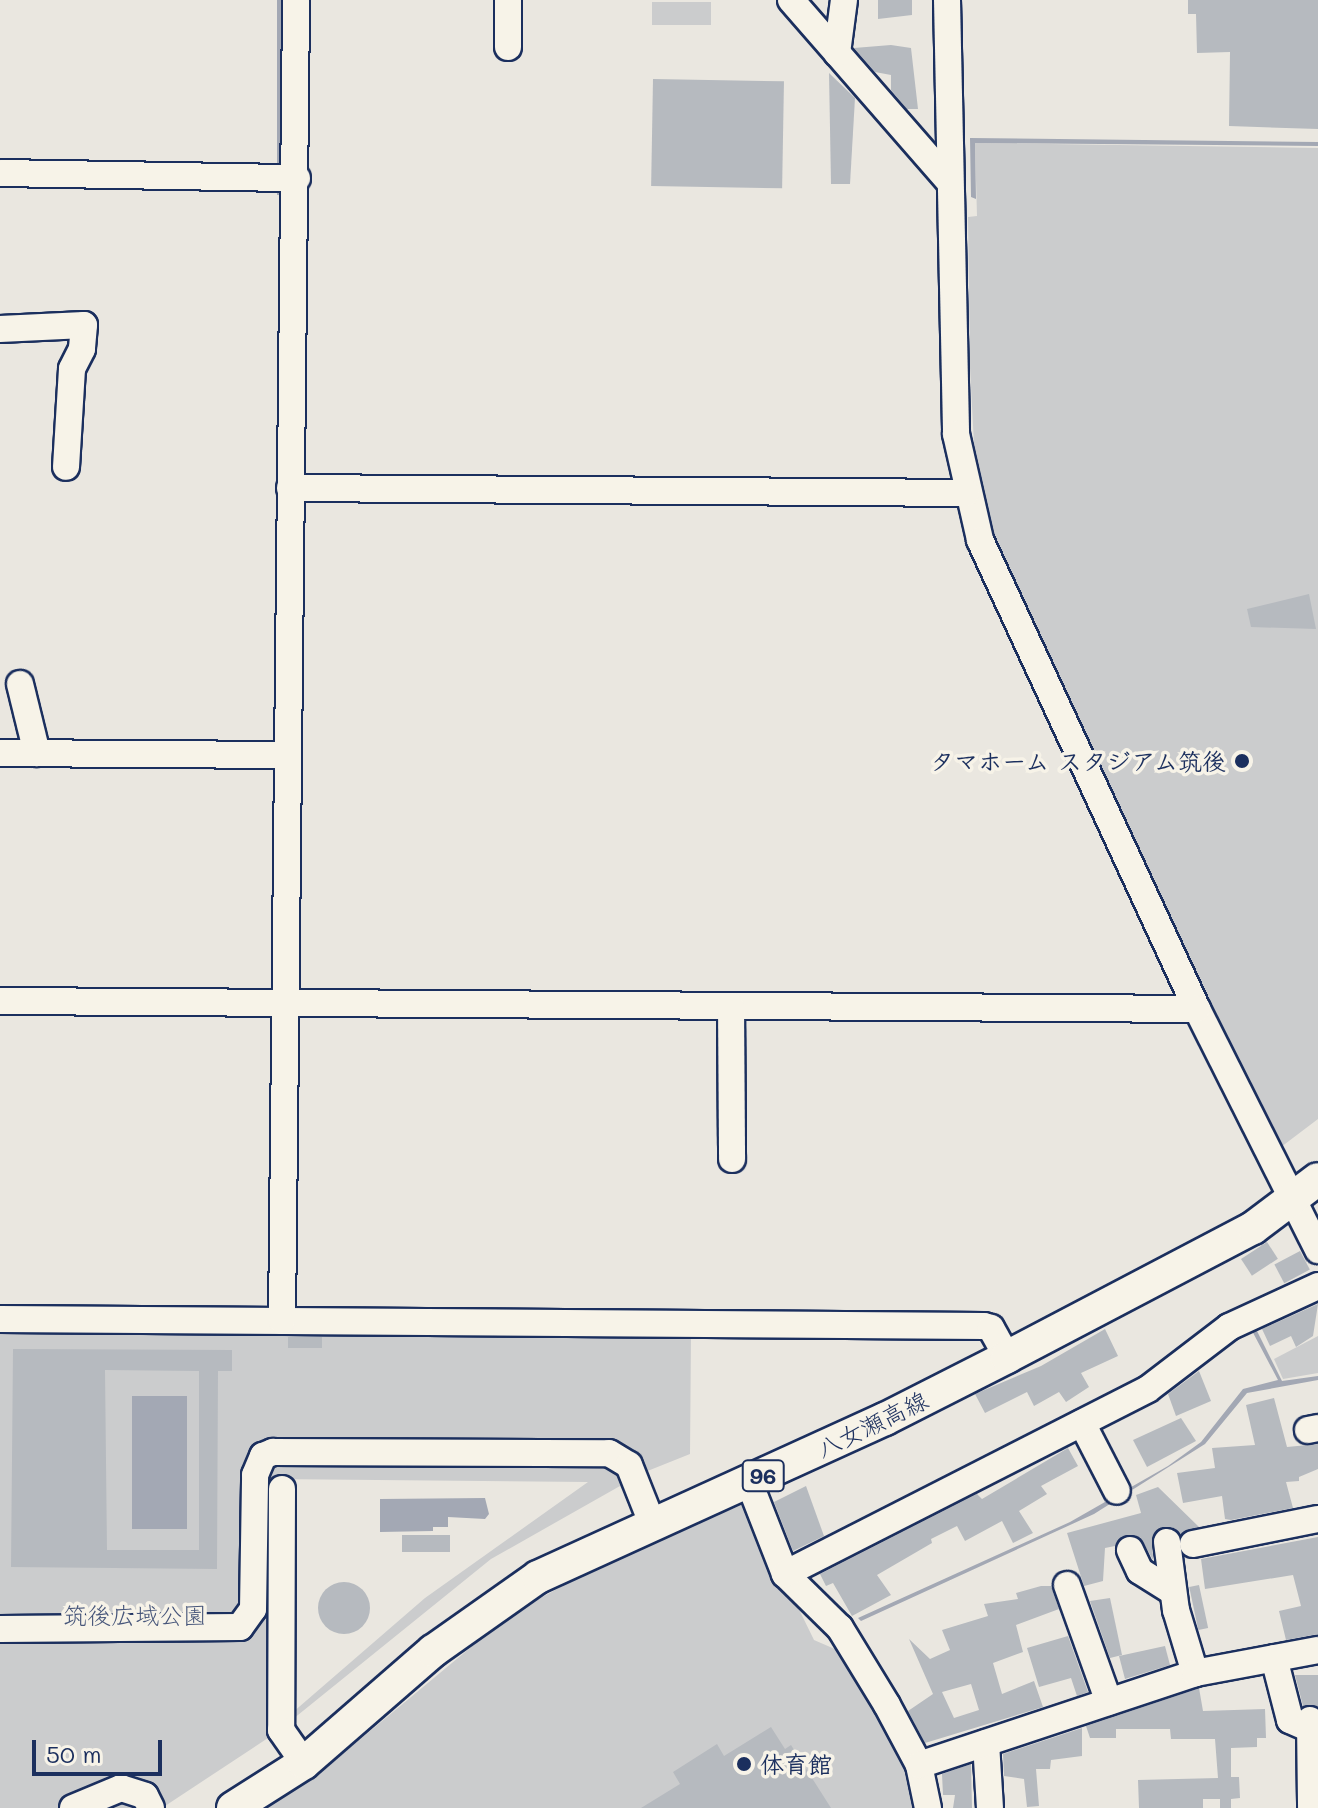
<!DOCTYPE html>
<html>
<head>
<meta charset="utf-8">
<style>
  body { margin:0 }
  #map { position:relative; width:1318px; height:1808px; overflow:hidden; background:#eae7e0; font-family:Mali,"Klee One",sans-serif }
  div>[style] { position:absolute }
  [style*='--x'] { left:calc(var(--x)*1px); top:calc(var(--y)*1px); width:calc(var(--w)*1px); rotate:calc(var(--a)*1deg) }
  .green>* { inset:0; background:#cbcccd; transform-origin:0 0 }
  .water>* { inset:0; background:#a3a8b4; transform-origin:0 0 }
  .building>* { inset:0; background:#b6babf; transform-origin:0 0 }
  .round { border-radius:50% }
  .roads { filter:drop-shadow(2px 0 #1b2f5e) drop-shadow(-2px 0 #1b2f5e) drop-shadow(0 2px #1b2f5e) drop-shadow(0 -2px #1b2f5e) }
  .minor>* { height:26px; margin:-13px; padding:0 13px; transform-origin:13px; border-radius:13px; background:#f7f3e8 }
  .major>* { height:32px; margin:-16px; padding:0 16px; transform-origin:16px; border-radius:16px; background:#f7f3e8 }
  .dots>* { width:22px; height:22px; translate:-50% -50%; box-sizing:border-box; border:4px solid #f7f3e8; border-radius:50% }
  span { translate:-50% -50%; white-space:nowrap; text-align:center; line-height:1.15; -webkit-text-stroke:7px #f7f3e8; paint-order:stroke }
  .shield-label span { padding:2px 6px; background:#f7f3e8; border:2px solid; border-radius:6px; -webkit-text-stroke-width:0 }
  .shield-label { font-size:22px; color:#1b2f5e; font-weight:700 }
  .poi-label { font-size:24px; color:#1b2f5e; font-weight:700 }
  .right { translate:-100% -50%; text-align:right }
  .left { translate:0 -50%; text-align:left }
  .street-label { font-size:24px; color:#1b2f5e }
  .park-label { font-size:24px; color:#47567a }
  .scale { position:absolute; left:32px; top:1740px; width:130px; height:36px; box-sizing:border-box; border:4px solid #1b2f5e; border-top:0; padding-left:10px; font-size:24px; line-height:28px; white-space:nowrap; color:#1b2f5e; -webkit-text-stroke:6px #f7f3e8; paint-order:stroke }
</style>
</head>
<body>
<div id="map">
  <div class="green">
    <div style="left:711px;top:2px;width:23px;height:59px;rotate:90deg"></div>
    <div style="clip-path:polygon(975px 143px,1318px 148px,1318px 1119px,1281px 1147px,1165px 909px,994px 534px,974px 444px,970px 368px,968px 217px,977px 216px)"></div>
    <div style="clip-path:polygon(0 1326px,691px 1334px,690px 1454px,625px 1480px,632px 1496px,627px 1498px,620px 1486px,491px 1559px,293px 1719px,292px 1713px,425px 1598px,588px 1482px,271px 1479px,271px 1736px,162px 1808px,0 1808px)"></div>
    <div style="clip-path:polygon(1318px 1336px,1318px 1373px,1283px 1379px,1274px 1359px)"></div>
    <div style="clip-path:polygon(747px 1503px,814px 1640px,844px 1653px,907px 1762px,920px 1808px,264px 1808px,334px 1761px,511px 1614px,629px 1550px)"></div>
  </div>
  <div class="water">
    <div style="left:277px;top:0;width:8px;height:195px"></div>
    <div style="clip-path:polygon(970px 138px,1318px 142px,1318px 146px,975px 143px,976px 199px,971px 197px)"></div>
    <div style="clip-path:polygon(1254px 1325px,1282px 1381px,1318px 1376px,1318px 1380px,1247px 1393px,1205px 1444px,1094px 1514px,861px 1621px,858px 1618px,1070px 1522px,1168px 1466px,1201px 1442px,1243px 1389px,1278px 1380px,1250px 1327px)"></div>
    <div style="left:132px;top:1396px;width:55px;height:133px"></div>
    <div style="clip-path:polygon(485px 1498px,489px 1514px,485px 1519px,448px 1517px,448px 1527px,433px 1527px,433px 1531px,380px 1532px,380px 1499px)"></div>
  </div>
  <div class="building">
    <div style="clip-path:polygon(878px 0,912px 0,912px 15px,878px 19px)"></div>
    <div style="clip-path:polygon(1188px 0,1318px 0,1318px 129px,1229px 126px,1230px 52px,1197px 53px,1196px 14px,1188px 14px)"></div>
    <div style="clip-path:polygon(891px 45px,911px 48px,918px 109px,907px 109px,891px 90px,891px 75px,875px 72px,854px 48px)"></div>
    <div style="clip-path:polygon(829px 73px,855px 98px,850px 184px,831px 184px)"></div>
    <div style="left:653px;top:79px;width:131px;height:107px;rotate:1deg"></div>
    <div style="clip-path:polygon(1309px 594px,1316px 629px,1251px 627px,1247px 609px)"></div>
    <div style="left:1267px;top:1242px;width:20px;height:31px;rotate:57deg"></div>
    <div style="left:1300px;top:1251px;width:21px;height:29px;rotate:62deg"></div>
    <div style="clip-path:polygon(1318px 1304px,1313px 1336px,1296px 1347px,1291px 1336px,1270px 1346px,1262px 1329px)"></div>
    <div style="clip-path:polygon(1105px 1329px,1118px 1356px,1081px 1373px,1089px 1387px,1066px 1402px,1059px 1392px,1034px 1406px,1027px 1392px,985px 1413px,975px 1394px,1041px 1366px)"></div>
    <div style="left:288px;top:1337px;width:34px;height:11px"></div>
    <div style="clip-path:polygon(evenodd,13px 1349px,232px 1350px,232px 1371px,218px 1371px,217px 1569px,11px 1567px,13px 1349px,105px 1370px,199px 1371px,199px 1550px,107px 1550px,105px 1370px)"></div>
    <div style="clip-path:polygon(1199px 1371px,1211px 1401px,1176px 1416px,1168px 1394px)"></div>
    <div style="clip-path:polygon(1274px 1398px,1287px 1447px,1318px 1444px,1318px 1469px,1299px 1477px,1299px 1481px,1286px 1482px,1293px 1508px,1231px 1520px,1225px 1519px,1222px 1496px,1183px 1503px,1177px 1473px,1215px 1468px,1212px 1448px,1255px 1445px,1246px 1405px)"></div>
    <div style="clip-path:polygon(1181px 1418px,1196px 1441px,1147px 1467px,1133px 1440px)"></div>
    <div style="clip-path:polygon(1068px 1448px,1078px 1466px,1041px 1486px,1047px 1494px,1019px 1511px,1033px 1533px,1013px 1543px,1002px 1521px,965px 1541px,957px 1526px,931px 1539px,932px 1543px,877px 1575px,891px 1595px,852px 1616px,833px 1583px,826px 1586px,820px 1574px,977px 1494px,982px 1499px)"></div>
    <div style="clip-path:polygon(806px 1486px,824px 1536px,793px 1551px,774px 1502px)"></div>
    <div style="clip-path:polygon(1158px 1487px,1199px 1527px,1181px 1534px,1172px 1527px,1158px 1529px,1152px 1537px,1153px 1560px,1140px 1537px,1122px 1536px,1115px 1546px,1105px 1548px,1103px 1581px,1084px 1586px,1067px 1533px,1141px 1513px,1136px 1495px)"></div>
    <div style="left:402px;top:1535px;width:48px;height:17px"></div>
    <div style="clip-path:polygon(1318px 1537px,1318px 1634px,1286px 1640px,1279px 1611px,1301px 1606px,1293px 1575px,1205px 1589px,1201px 1559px)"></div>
    <div class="round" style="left:318px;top:1582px;width:52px;height:52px"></div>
    <div style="left:1199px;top:1585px;width:44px;height:10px;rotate:78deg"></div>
    <div style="clip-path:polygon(evenodd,1041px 1586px,1051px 1586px,1059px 1609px,1016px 1625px,1023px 1652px,993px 1663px,1002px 1694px,1034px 1681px,1043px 1707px,925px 1743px,908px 1711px,933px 1694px,909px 1639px,930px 1659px,950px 1650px,942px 1630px,988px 1616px,984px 1604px,1018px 1599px,1016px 1593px,1041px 1586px,971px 1684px,979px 1710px,954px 1718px,942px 1692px,971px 1684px)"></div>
    <div style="clip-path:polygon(1110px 1598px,1122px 1655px,1110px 1658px,1090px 1601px)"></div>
    <div style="clip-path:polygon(1068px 1636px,1088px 1692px,1077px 1696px,1071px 1678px,1039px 1687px,1027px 1648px)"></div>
    <div style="clip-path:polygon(1165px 1646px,1170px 1665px,1125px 1679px,1119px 1656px)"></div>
    <div style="clip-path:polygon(1295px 1675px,1318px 1675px,1318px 1706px,1303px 1706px)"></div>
    <div style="clip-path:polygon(1199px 1688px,1203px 1711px,1265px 1709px,1266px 1738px,1257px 1738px,1257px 1747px,1231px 1748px,1231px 1777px,1239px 1777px,1240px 1798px,1231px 1799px,1231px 1808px,1220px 1808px,1220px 1799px,1203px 1799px,1203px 1808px,1139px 1808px,1138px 1780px,1218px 1778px,1215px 1739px,1171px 1739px,1170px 1729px,1116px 1729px,1116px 1738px,1090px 1738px,1086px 1726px)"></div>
    <div style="clip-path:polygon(771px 1727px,785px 1749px,791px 1745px,831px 1808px,641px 1808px,680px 1784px,673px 1772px,717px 1744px,724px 1756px)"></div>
    <div style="clip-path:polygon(1082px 1728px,1082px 1756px,1051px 1760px,1050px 1769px,1036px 1769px,1039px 1806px,1027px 1807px,1024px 1779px,1004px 1776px,1003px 1754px)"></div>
    <div style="clip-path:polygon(971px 1764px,972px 1808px,953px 1808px,955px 1795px,943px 1795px,942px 1774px)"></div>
  </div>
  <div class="roads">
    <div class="minor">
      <div style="--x:791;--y:0;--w:239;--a:48.9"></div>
      <div style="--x:947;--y:0;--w:434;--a:88.8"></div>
      <div style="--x:956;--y:434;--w:109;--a:77.2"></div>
      <div style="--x:980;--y:540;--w:517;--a:65.17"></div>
      <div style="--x:1197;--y:1009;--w:270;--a:63.3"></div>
      <div style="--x:508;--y:47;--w:47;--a:-90"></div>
      <div style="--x:837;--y:53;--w:53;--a:-82.5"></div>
      <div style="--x:0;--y:173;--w:297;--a:1"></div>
      <div style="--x:0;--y:329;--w:84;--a:-2.7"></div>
      <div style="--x:84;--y:325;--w:24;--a:95"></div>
      <div style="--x:82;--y:349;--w:22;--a:117"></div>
      <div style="--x:72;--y:369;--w:98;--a:93.5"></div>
      <div style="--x:290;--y:488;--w:676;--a:0.42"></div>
      <div style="--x:20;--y:684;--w:71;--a:76.2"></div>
      <div style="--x:0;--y:753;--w:286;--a:0.4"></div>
      <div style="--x:0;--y:1001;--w:1197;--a:0.38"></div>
      <div style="--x:731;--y:1006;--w:153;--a:89.6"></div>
      <div style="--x:0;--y:1319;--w:984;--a:0.41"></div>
      <div style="--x:984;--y:1326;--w:7;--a:16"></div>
      <div style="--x:991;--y:1328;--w:33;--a:61"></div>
      <div style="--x:282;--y:1321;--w:1321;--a:-89.39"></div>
      <div style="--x:1082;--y:1423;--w:76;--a:62.8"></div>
      <div style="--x:1308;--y:1430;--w:10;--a:-11"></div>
      <div style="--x:749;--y:1482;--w:99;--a:68.6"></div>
      <div style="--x:785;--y:1574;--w:77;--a:44.5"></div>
      <div style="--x:840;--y:1628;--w:90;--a:58.6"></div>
      <div style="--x:887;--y:1705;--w:68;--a:61.9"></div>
      <div style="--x:919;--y:1765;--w:44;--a:78.2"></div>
      <div style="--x:282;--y:1489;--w:241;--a:90.2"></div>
      <div style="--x:281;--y:1730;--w:40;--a:55.1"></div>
      <div style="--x:1167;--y:1542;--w:69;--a:82.5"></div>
      <div style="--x:1176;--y:1610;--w:66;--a:73.2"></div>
      <div style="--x:1193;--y:1544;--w:127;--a:-11.3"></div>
      <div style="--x:1130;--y:1550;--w:23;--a:65"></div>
      <div style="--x:1140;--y:1571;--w:39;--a:32"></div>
      <div style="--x:785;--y:1574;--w:407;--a:-27"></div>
      <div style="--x:1148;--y:1389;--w:102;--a:-37.4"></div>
      <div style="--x:1229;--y:1327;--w:98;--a:-24.7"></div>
      <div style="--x:1067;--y:1585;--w:124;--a:70.3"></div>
      <div style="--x:0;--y:1629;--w:240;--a:-0.5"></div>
      <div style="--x:240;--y:1627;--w:22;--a:-54"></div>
      <div style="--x:253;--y:1609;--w:134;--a:-89.1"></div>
      <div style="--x:255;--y:1475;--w:21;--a:-67"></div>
      <div style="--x:263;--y:1456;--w:11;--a:-22"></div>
      <div style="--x:273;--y:1452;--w:336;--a:0.2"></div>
      <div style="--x:609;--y:1453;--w:23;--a:31"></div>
      <div style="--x:629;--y:1465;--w:62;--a:68.4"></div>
      <div style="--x:1274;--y:1658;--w:64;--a:75.5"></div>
      <div style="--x:1290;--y:1720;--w:22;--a:24"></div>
      <div style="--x:1310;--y:1720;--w:88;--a:89.3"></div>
      <div style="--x:986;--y:1743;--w:65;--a:86.5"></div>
      <div style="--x:919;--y:1765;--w:291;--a:-18.4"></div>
      <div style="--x:1195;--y:1673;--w:125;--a:-10.6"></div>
      <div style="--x:73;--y:1808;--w:52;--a:-22.6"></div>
      <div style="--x:121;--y:1788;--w:25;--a:18"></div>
      <div style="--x:145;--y:1796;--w:13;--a:63"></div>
    </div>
    <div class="major">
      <div style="--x:233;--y:1808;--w:84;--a:-32.4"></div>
      <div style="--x:304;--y:1763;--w:171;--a:-41"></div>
      <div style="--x:433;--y:1651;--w:128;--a:-35.2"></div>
      <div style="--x:538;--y:1577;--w:381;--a:-24.5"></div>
      <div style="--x:885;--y:1419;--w:137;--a:-26.9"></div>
      <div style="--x:1007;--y:1357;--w:278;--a:-27.7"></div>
      <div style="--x:1253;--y:1228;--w:81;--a:-37"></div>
    </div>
  </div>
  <div class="dots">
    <div style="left:1242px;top:761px;background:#1b2f5e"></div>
    <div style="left:744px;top:1764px;background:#1b2f5e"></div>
  </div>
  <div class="shield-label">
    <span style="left:763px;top:1476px">96</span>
  </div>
  <div class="poi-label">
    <span class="right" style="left:1226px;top:761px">タマホーム スタジアム筑後</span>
    <span class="left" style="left:760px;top:1764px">体育館</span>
  </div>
  <div class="street-label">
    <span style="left:872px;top:1424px;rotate:-26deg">八女瀬高線</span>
  </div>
  <div class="park-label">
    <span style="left:135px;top:1615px">筑後広域公園</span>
  </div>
  <div class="scale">50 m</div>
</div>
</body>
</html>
